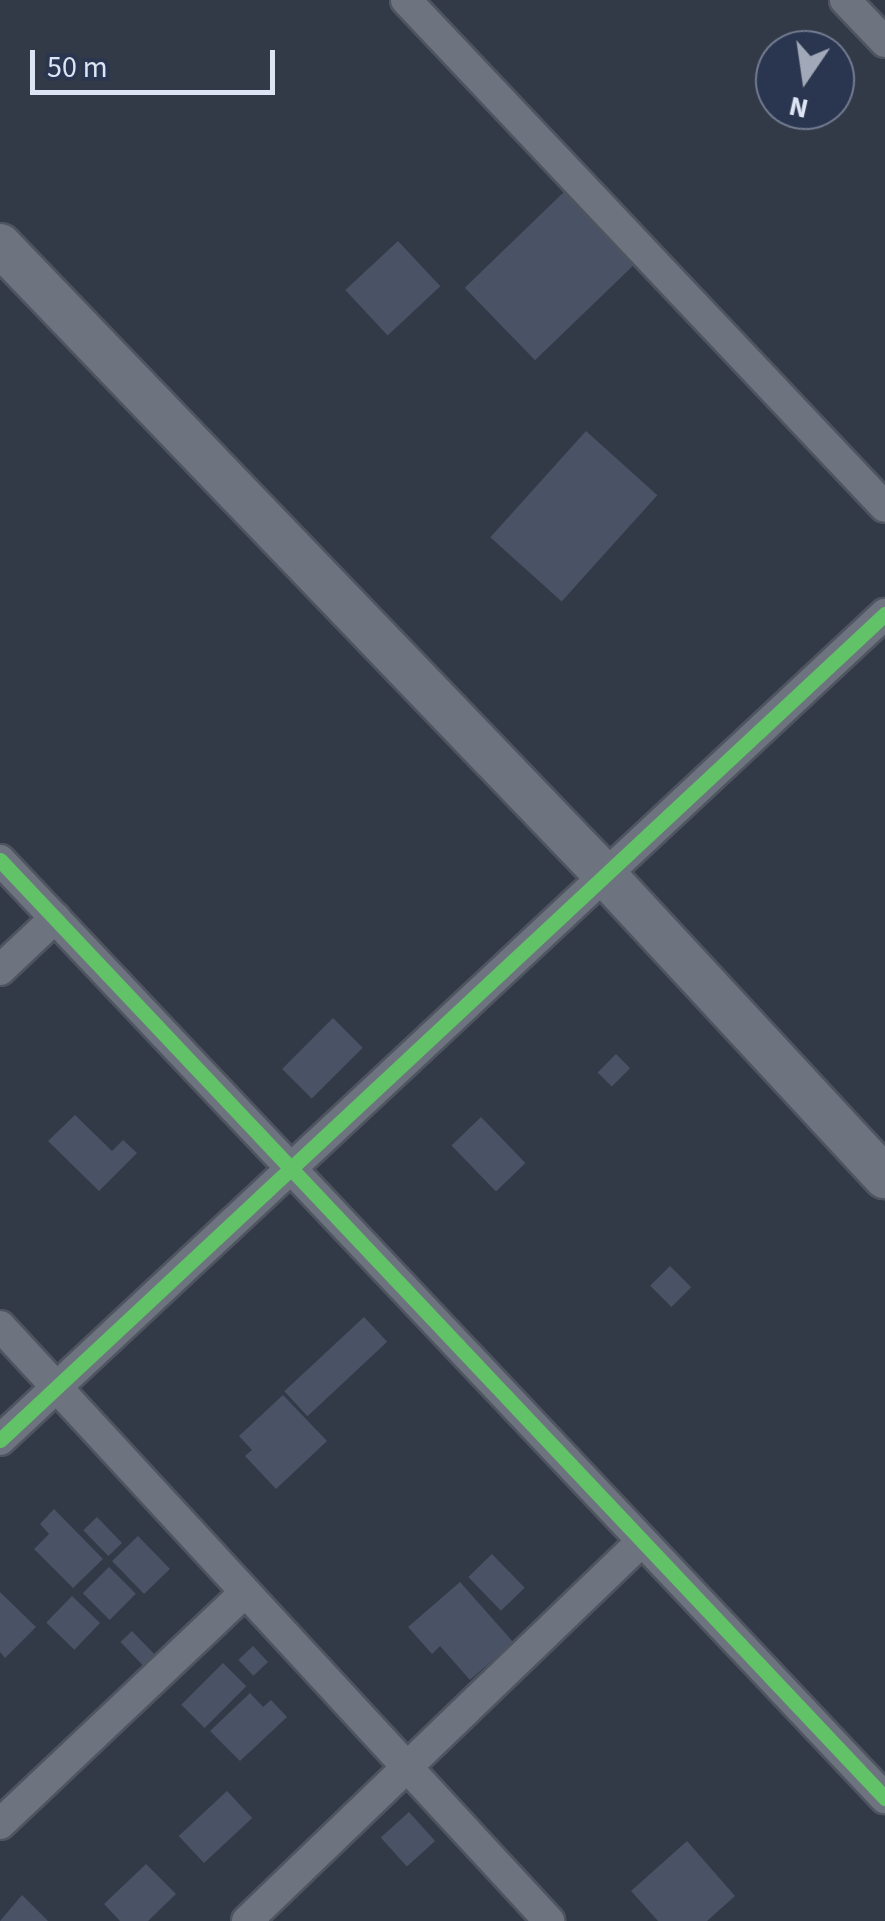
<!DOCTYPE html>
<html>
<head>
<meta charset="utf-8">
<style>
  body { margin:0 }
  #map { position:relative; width:885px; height:1921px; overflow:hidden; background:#323947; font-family:"Source Sans 3",sans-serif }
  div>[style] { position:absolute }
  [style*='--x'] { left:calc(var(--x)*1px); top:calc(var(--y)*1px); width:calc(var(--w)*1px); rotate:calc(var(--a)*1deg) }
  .building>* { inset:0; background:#4a5366; transform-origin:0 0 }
  .roads { filter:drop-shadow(2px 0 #4f5560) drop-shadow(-2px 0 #4f5560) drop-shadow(0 2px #4f5560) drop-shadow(0 -2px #4f5560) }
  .minor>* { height:30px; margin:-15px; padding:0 15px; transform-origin:15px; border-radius:15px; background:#6e747f }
  .secondary>* { height:42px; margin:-21px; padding:0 21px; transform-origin:21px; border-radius:21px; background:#6e747f }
  .cycleway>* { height:15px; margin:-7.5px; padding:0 7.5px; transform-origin:7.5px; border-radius:7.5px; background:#61c268 }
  span { translate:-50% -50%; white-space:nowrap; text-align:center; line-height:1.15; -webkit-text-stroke:8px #2a364f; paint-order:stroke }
  .north { position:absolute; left:755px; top:30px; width:100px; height:100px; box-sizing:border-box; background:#2a364f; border:2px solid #727c91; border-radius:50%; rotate:193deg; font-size:28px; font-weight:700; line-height:40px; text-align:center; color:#dde5f5 }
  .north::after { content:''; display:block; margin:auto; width:35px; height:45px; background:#a1a9b8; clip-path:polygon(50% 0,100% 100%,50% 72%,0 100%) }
  .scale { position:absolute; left:30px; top:50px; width:245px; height:45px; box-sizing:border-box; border:5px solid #dde5f5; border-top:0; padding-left:12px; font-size:30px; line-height:35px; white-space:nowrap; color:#dde5f5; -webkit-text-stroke:8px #2a364f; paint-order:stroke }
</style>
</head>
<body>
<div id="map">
  <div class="building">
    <div style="left:567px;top:189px;width:101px;height:142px;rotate:46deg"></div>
    <div style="left:398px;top:241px;width:62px;height:72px;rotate:47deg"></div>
    <div style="left:586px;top:431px;width:96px;height:143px;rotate:42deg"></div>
    <div style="left:333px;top:1018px;width:42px;height:72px;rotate:45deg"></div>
    <div style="left:616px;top:1054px;width:20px;height:26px;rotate:45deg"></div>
    <div style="clip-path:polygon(75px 1115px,112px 1151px,123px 1140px,137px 1153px,99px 1191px,48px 1141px)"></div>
    <div style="left:481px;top:1117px;width:64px;height:41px;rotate:46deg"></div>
    <div style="left:670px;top:1266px;width:30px;height:28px;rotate:45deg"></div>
    <div style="left:364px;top:1317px;width:34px;height:109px;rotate:47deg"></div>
    <div style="clip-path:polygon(283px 1395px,327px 1441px,276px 1489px,245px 1456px,252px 1450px,239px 1436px)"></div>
    <div style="clip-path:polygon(54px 1509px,103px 1559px,73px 1588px,34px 1549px,49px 1534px,40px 1524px)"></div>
    <div style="left:97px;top:1517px;width:36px;height:19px;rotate:46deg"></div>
    <div style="left:138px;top:1536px;width:46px;height:36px;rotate:46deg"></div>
    <div style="left:492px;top:1554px;width:47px;height:33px;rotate:46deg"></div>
    <div style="left:109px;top:1567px;width:38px;height:37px;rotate:45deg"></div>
    <div style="clip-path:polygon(460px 1582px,513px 1642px,470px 1680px,440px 1646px,432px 1654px,408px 1627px)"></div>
    <div style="clip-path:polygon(0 1592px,36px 1627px,5px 1658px,0 1652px)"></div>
    <div style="left:72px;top:1596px;width:39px;height:37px;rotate:44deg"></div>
    <div style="left:132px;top:1631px;width:32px;height:16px;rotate:46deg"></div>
    <div style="left:253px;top:1646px;width:22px;height:20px;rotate:47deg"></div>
    <div style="left:223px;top:1663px;width:33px;height:59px;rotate:45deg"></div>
    <div style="clip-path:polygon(250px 1693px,263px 1707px,271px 1700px,287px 1717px,240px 1761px,210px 1731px)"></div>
    <div style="left:227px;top:1791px;width:37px;height:66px;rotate:47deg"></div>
    <div style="left:409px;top:1812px;width:39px;height:38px;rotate:48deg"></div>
    <div style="clip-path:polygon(687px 1841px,735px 1896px,707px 1921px,658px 1921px,631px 1891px)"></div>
    <div style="clip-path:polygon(146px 1864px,176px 1894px,148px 1921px,120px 1921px,104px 1904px)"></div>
    <div style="clip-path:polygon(22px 1895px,48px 1921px,0 1921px)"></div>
  </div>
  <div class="roads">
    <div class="minor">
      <div style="--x:406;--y:0;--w:697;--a:46.63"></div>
      <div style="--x:845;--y:0;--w:58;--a:46.4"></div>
      <div style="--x:0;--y:860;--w:1290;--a:46.67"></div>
      <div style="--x:0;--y:970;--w:76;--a:-43.4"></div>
      <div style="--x:0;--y:1326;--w:810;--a:47.3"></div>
      <div style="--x:0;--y:1440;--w:1211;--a:-43.03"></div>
      <div style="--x:0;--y:1824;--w:337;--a:-43.4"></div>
      <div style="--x:247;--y:1921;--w:548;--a:-43.89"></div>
    </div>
    <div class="secondary">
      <div style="--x:0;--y:245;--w:873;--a:46.16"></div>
      <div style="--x:605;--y:875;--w:412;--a:47.2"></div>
    </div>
  </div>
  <div class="cycleway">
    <div style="--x:0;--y:860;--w:1290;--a:46.67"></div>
    <div style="--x:0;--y:1440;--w:1211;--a:-43.03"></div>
  </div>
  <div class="north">N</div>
  <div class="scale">50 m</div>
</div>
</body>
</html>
